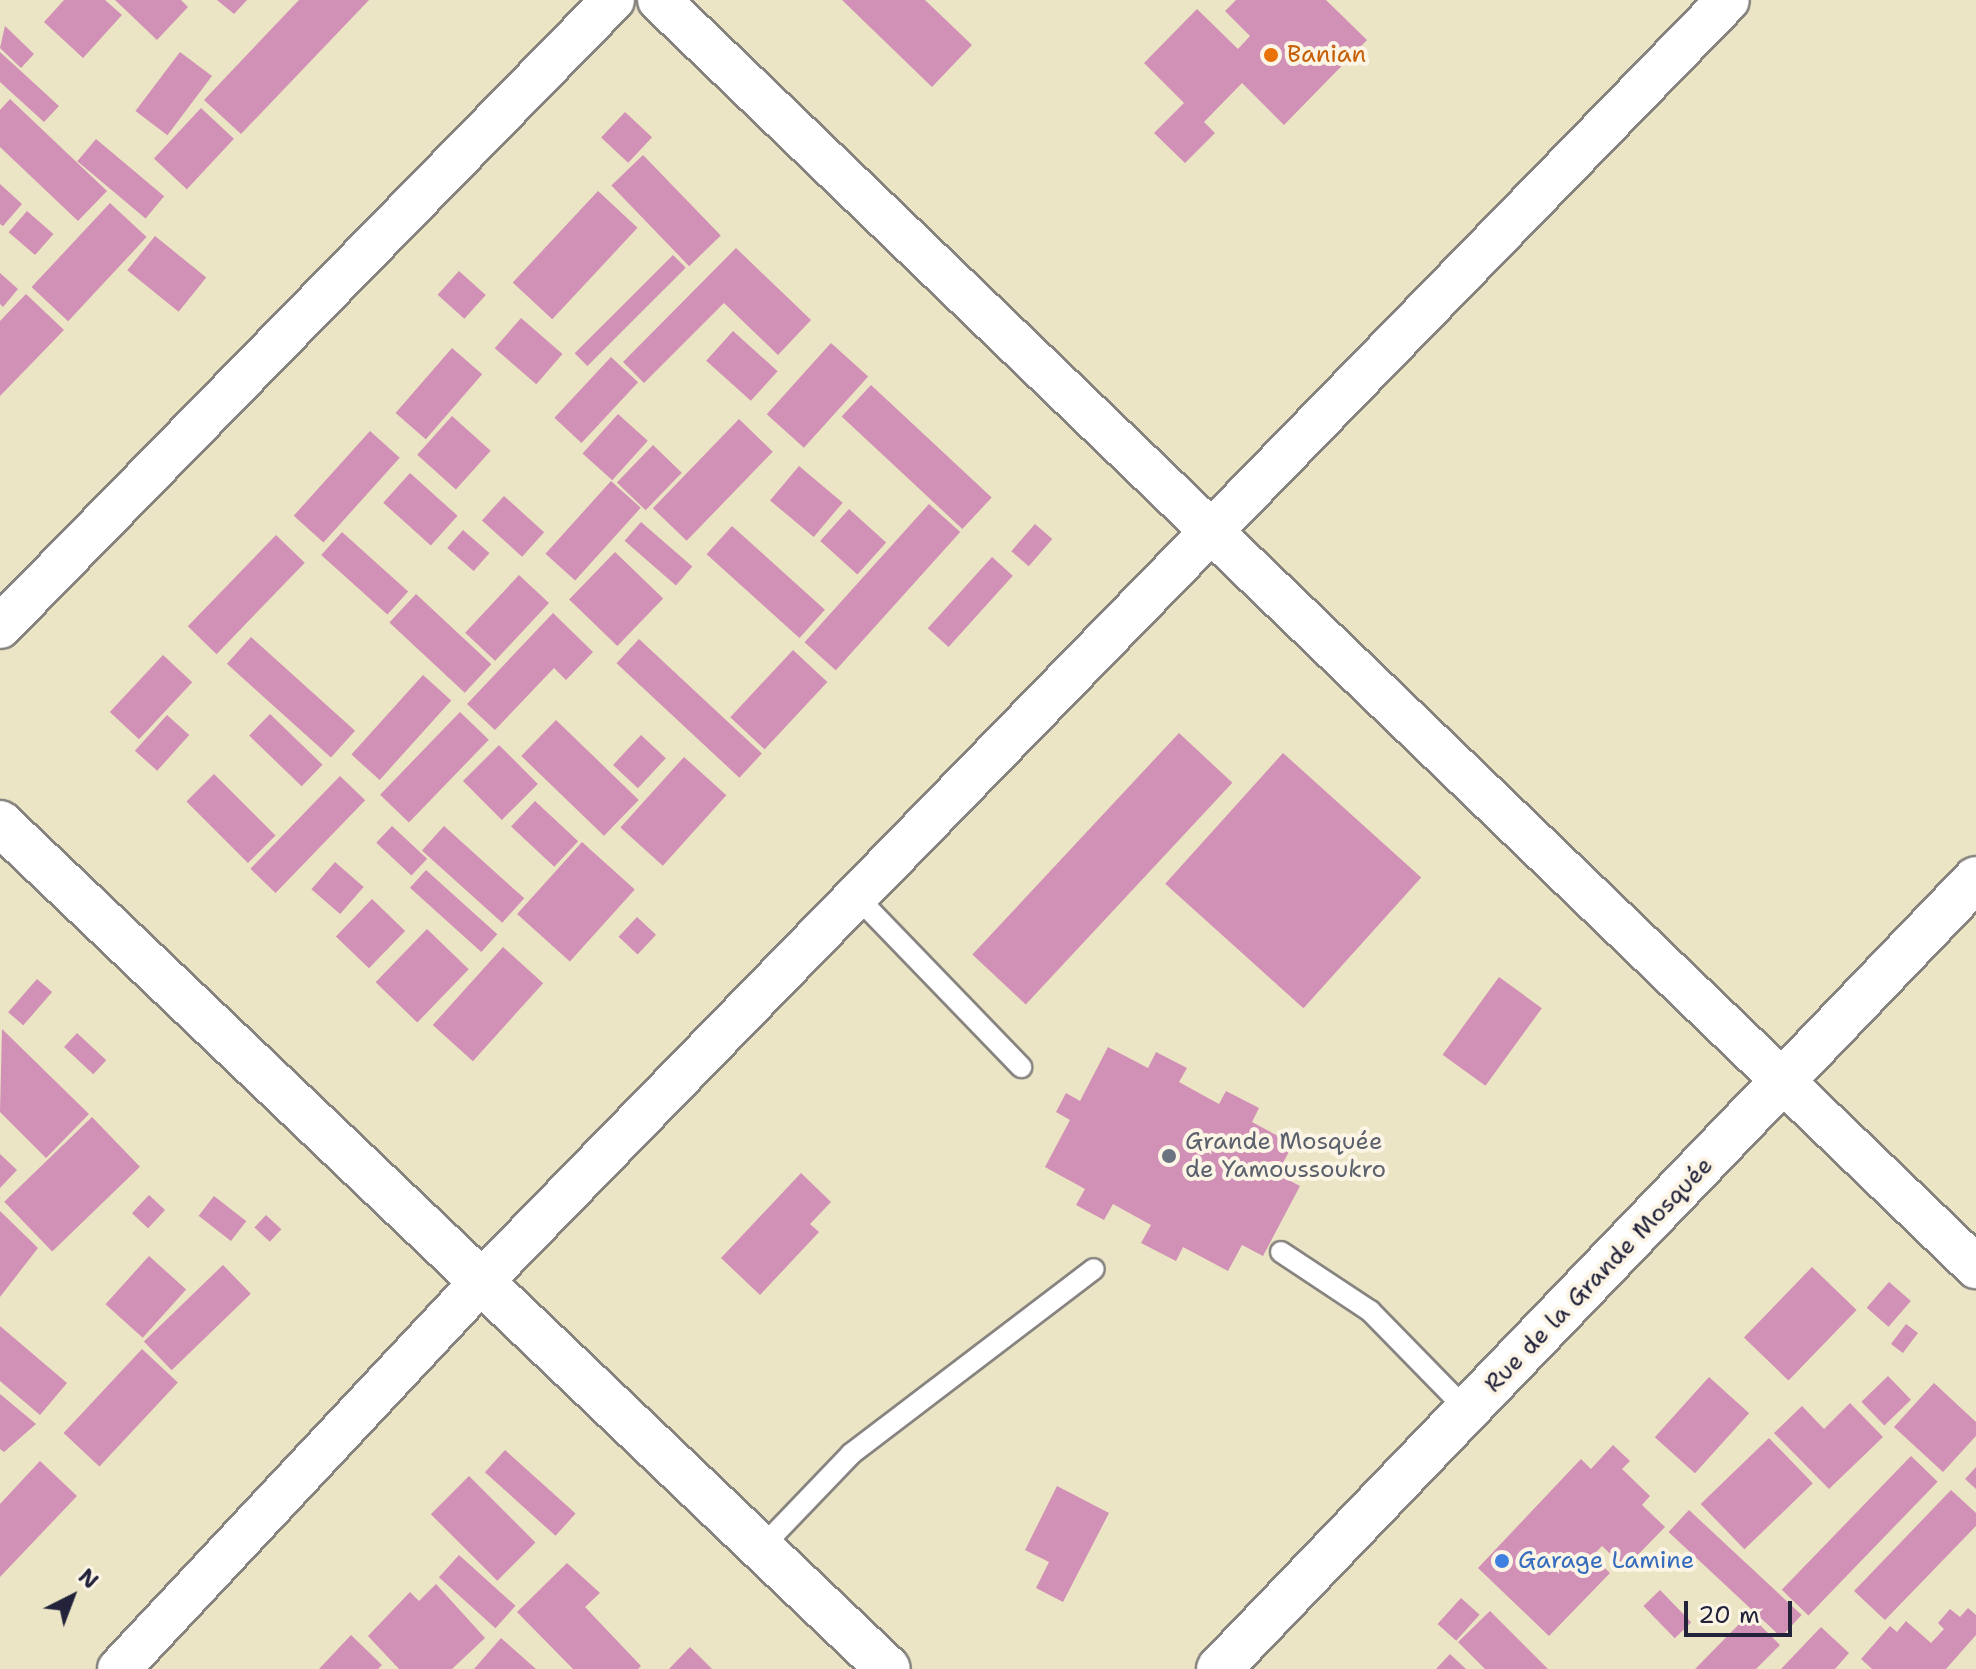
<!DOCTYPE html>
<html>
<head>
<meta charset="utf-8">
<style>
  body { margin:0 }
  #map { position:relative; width:1976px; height:1669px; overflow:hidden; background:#ece5c5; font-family:"Shantell Sans",sans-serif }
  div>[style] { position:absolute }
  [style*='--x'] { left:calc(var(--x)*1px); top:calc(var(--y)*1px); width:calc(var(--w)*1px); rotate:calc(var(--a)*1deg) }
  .building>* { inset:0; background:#d190b5; transform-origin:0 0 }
  .roads { filter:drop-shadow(2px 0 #878480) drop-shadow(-2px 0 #878480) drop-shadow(0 2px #878480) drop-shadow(0 -2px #878480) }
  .service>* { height:20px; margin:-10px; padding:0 10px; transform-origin:10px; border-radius:10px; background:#fff }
  .minor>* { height:42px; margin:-21px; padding:0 21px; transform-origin:21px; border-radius:21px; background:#fff }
  .tertiary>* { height:44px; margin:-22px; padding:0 22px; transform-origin:22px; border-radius:22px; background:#fff }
  .dots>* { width:22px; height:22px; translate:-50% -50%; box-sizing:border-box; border:4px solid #fcf5e5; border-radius:50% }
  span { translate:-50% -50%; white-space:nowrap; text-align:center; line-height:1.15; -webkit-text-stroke:8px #fcf5e5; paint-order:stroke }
  .food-label { font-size:24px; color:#c56008 }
  .left { translate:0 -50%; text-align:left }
  .worship-label { font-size:24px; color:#5b616d }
  .street-label { font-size:24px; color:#22223b }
  .shop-label { font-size:24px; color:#366cbe }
  .north { position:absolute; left:32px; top:1557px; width:80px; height:80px; -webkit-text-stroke:6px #fcf5e5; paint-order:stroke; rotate:42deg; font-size:22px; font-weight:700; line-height:32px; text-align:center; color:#22223b }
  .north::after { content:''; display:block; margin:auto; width:28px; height:36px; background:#22223b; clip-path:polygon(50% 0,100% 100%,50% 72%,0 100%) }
  .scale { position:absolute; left:1684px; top:1601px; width:108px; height:36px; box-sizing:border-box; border:4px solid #22223b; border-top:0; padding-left:10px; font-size:24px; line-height:28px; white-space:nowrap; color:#22223b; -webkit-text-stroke:6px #fcf5e5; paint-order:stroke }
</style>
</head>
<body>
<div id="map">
  <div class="building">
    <div style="clip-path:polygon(64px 0,105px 0,122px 15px,83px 58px,44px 22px)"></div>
    <div style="clip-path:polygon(115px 0,181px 0,188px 7px,157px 40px)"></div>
    <div style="clip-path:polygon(217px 0,247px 0,234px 14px)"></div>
    <div style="clip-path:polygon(299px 0,369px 0,241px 134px,204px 100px)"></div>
    <div style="clip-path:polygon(842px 0,925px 0,972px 45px,932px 87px)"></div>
    <div style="clip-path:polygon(1236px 0,1326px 0,1367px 40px,1284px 125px,1242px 83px,1204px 122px,1215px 133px,1185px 163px,1154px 133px,1184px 103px,1144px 63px,1197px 9px,1238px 49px,1250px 36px,1225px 11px)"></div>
    <div style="clip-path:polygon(5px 26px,34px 54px,21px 68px,0 48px)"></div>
    <div style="clip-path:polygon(0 52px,59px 106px,44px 122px,0 82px)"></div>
    <div style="left:180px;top:52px;width:40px;height:74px;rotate:37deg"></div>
    <div style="clip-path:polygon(10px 99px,107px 191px,78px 221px,0 147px,0 110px)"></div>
    <div style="left:201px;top:108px;width:45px;height:69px;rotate:43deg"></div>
    <div style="left:625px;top:112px;width:37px;height:35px;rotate:43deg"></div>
    <div style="left:96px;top:139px;width:89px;height:29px;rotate:40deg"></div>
    <div style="left:643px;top:155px;width:112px;height:44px;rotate:46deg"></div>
    <div style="clip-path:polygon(0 184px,22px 204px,3px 226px,0 224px)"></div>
    <div style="left:598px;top:191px;width:54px;height:125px;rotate:43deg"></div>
    <div style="left:110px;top:203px;width:50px;height:115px;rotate:43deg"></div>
    <div style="left:27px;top:211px;width:35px;height:28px;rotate:41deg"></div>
    <div style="left:155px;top:236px;width:66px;height:44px;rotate:39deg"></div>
    <div style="clip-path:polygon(736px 248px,811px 320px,778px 355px,724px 303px,644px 383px,623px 362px)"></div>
    <div style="left:673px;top:255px;width:18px;height:139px;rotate:45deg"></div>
    <div style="left:459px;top:271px;width:36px;height:32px;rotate:42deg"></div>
    <div style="clip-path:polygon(0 273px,18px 289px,3px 307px,0 304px)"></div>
    <div style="clip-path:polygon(26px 294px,64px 330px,0 396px,0 321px)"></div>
    <div style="left:521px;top:318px;width:55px;height:40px;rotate:41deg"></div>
    <div style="left:733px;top:331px;width:60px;height:40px;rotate:42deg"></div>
    <div style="left:831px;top:343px;width:50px;height:96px;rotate:42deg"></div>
    <div style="left:452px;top:348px;width:40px;height:86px;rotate:41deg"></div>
    <div style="left:611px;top:357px;width:37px;height:83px;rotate:43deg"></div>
    <div style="left:871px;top:385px;width:165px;height:43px;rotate:43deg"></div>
    <div style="left:618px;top:414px;width:40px;height:53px;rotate:42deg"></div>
    <div style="left:452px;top:416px;width:52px;height:52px;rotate:42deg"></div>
    <div style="left:739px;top:419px;width:47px;height:124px;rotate:44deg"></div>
    <div style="left:370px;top:431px;width:40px;height:114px;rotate:42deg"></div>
    <div style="left:653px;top:445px;width:40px;height:52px;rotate:44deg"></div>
    <div style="left:799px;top:466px;width:57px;height:45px;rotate:40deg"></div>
    <div style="left:410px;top:473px;width:64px;height:40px;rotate:42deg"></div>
    <div style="left:611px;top:481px;width:40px;height:98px;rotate:42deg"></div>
    <div style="left:504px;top:496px;width:54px;height:33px;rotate:42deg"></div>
    <div style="left:929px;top:504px;width:42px;height:186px;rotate:42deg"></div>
    <div style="left:849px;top:509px;width:50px;height:43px;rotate:42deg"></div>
    <div style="left:641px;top:522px;width:68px;height:25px;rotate:41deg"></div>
    <div style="left:1035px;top:524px;width:23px;height:36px;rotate:41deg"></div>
    <div style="left:732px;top:526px;width:125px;height:38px;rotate:42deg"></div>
    <div style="left:463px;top:530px;width:35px;height:24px;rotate:41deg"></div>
    <div style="left:342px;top:532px;width:89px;height:31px;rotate:42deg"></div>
    <div style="left:276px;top:535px;width:40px;height:127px;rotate:44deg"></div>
    <div style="left:615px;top:552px;width:67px;height:66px;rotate:44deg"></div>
    <div style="left:992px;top:557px;width:28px;height:96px;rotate:42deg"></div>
    <div style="left:519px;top:575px;width:41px;height:79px;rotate:43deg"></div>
    <div style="left:416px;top:594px;width:103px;height:39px;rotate:43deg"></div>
    <div style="clip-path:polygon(553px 613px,593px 652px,566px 680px,554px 668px,495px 730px,467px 704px)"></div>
    <div style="left:251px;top:637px;width:140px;height:36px;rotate:42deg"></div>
    <div style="left:639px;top:639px;width:168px;height:33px;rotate:43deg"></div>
    <div style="left:793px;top:650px;width:47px;height:92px;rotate:43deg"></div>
    <div style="left:163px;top:655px;width:40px;height:78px;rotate:43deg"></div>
    <div style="left:423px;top:675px;width:38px;height:107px;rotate:42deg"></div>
    <div style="left:460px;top:712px;width:40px;height:115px;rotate:44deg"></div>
    <div style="left:270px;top:714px;width:73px;height:30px;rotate:44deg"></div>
    <div style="left:167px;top:715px;width:30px;height:48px;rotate:42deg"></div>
    <div style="left:556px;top:720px;width:115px;height:50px;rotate:44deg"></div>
    <div style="left:1179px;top:733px;width:73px;height:303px;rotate:43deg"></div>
    <div style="left:641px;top:735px;width:34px;height:41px;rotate:43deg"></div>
    <div style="left:499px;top:745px;width:55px;height:51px;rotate:45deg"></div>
    <div style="left:1283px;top:753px;width:186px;height:176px;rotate:42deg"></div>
    <div style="left:684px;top:757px;width:57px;height:95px;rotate:42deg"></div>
    <div style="left:214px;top:774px;width:87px;height:39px;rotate:45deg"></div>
    <div style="left:340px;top:776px;width:35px;height:129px;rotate:44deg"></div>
    <div style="left:535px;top:801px;width:59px;height:35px;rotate:43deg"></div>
    <div style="left:392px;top:826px;width:48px;height:23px;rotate:43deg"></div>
    <div style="left:444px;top:826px;width:108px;height:33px;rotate:42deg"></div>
    <div style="left:582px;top:842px;width:71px;height:97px;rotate:42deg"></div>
    <div style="left:335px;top:862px;width:38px;height:36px;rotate:41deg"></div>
    <div style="left:426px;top:870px;width:96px;height:24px;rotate:42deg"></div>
    <div style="left:372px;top:899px;width:46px;height:52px;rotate:44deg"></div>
    <div style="left:637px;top:917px;width:26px;height:27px;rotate:43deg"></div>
    <div style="left:427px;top:929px;width:58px;height:74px;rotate:44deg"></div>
    <div style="left:503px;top:947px;width:54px;height:105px;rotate:42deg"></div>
    <div style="left:1499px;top:977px;width:53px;height:96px;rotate:36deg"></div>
    <div style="left:37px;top:979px;width:20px;height:44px;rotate:41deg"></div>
    <div style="clip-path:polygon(2px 1029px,89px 1114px,46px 1158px,0 1112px)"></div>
    <div style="left:77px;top:1033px;width:40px;height:19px;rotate:43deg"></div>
    <div style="clip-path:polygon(1108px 1047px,1148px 1068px,1156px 1052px,1187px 1068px,1179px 1082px,1219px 1104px,1226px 1091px,1259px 1108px,1252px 1122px,1293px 1144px,1277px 1174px,1300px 1186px,1263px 1256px,1242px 1245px,1228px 1271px,1183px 1247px,1176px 1261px,1141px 1243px,1151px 1225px,1113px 1204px,1104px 1220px,1076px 1205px,1085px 1189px,1045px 1167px,1070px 1120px,1056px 1112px,1066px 1093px,1080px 1101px)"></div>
    <div style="left:92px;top:1117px;width:69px;height:122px;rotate:46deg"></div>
    <div style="clip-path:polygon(0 1154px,17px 1170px,0 1188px)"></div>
    <div style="clip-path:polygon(801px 1173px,831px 1202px,810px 1224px,819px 1232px,760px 1295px,721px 1258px)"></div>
    <div style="left:149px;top:1195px;width:22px;height:25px;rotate:43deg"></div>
    <div style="left:214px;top:1196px;width:41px;height:25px;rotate:38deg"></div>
    <div style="clip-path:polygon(0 1211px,38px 1248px,0 1297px)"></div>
    <div style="left:266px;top:1215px;width:21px;height:17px;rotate:43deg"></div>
    <div style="left:149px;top:1256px;width:50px;height:65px;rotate:42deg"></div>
    <div style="left:223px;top:1265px;width:40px;height:110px;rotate:46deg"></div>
    <div style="left:1812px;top:1267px;width:62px;height:98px;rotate:44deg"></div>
    <div style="left:1889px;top:1282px;width:29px;height:34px;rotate:41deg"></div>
    <div style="left:1906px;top:1324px;width:15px;height:25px;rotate:37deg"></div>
    <div style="clip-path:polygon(0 1326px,67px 1383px,40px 1415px,0 1381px)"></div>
    <div style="left:142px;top:1349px;width:49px;height:115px;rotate:43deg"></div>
    <div style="left:1888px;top:1376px;width:33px;height:37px;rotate:46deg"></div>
    <div style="left:1709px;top:1377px;width:54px;height:81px;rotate:42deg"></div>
    <div style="clip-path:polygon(1934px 1383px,1976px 1422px,1976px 1436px,1943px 1472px,1894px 1427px)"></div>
    <div style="clip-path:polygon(0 1394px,36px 1424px,4px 1452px,0 1449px)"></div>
    <div style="clip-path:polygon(1850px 1403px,1883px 1437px,1829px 1489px,1774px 1433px,1802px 1406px,1824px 1429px)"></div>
    <div style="left:1769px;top:1438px;width:63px;height:95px;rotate:46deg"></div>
    <div style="clip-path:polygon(1613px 1445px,1630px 1461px,1622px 1469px,1650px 1496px,1642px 1505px,1665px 1527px,1625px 1568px,1602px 1546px,1592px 1556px,1610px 1573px,1549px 1636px,1478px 1568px,1581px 1459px,1591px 1469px)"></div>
    <div style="left:505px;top:1450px;width:95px;height:30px;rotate:42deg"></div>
    <div style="left:1911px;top:1456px;width:37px;height:186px;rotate:44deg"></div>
    <div style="clip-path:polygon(40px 1461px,77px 1496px,0 1577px,0 1504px)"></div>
    <div style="clip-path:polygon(1976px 1467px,1976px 1489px,1965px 1479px)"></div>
    <div style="left:469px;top:1476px;width:94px;height:54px;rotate:45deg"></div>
    <div style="clip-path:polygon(1057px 1486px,1109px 1513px,1063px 1602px,1036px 1588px,1049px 1562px,1025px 1550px)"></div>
    <div style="clip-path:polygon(1951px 1490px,1976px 1513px,1976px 1526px,1885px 1620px,1854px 1591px)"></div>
    <div style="left:1689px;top:1510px;width:154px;height:30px;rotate:43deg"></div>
    <div style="left:459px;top:1555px;width:76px;height:30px;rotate:42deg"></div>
    <div style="clip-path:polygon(567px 1563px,600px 1593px,585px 1607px,641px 1666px,638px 1669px,573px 1669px,517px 1612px)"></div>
    <div style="clip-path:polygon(436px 1584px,485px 1638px,452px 1669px,399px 1669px,368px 1636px,410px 1592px,419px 1601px)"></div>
    <div style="left:1660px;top:1590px;width:45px;height:23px;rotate:46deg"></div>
    <div style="left:1461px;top:1598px;width:25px;height:35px;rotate:42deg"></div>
    <div style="clip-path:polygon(1968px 1608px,1976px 1615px,1976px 1635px,1946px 1669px,1872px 1669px,1861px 1659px,1890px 1626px,1897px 1632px,1906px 1621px,1931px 1643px,1944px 1629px,1938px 1623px,1950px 1609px,1960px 1617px)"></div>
    <div style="clip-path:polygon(1490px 1611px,1548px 1669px,1485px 1669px,1458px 1642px)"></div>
    <div style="clip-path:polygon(1749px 1614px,1780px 1645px,1756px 1669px,1695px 1669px)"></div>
    <div style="clip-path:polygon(1821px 1627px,1849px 1653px,1835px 1669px,1781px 1669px)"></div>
    <div style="clip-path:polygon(351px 1635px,382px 1665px,378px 1669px,319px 1669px)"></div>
    <div style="clip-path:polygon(501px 1638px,536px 1669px,474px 1669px)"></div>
    <div style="clip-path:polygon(690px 1647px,712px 1669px,669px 1669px)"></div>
    <div style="clip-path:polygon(1450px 1654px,1466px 1669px,1436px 1669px)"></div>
  </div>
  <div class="roads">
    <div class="service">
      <div style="--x:856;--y:896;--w:238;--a:46"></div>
      <div style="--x:1281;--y:1252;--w:107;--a:33.5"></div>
      <div style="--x:1370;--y:1311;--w:141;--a:45.6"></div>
      <div style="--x:761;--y:1548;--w:130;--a:-46.2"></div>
      <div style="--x:851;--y:1454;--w:305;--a:-37.3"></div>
    </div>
    <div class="minor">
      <div style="--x:659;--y:0;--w:1828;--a:43.89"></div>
      <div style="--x:0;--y:627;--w:877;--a:-45.65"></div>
      <div style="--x:119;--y:1669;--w:530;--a:-46.91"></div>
      <div style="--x:481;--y:1282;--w:1788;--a:-45.79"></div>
    </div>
    <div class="tertiary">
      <div style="--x:0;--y:823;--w:1226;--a:43.61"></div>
      <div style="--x:1219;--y:1669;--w:1094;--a:-46.22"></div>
    </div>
  </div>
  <div class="dots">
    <div style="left:1271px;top:55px;background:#e8710a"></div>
    <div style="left:1169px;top:1156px;background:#6b7280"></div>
    <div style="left:1502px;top:1561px;background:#3f7fe0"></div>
  </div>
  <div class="food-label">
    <span class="left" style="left:1287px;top:55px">Banian</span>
  </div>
  <div class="worship-label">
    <span class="left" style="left:1185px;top:1156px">Grande Mosquée<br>de Yamoussoukro</span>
  </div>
  <div class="street-label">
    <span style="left:1599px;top:1275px;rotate:-46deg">Rue de la Grande Mosquée</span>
  </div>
  <div class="shop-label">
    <span class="left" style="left:1518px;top:1561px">Garage Lamine</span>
  </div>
  <div class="north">N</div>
  <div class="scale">20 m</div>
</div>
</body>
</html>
